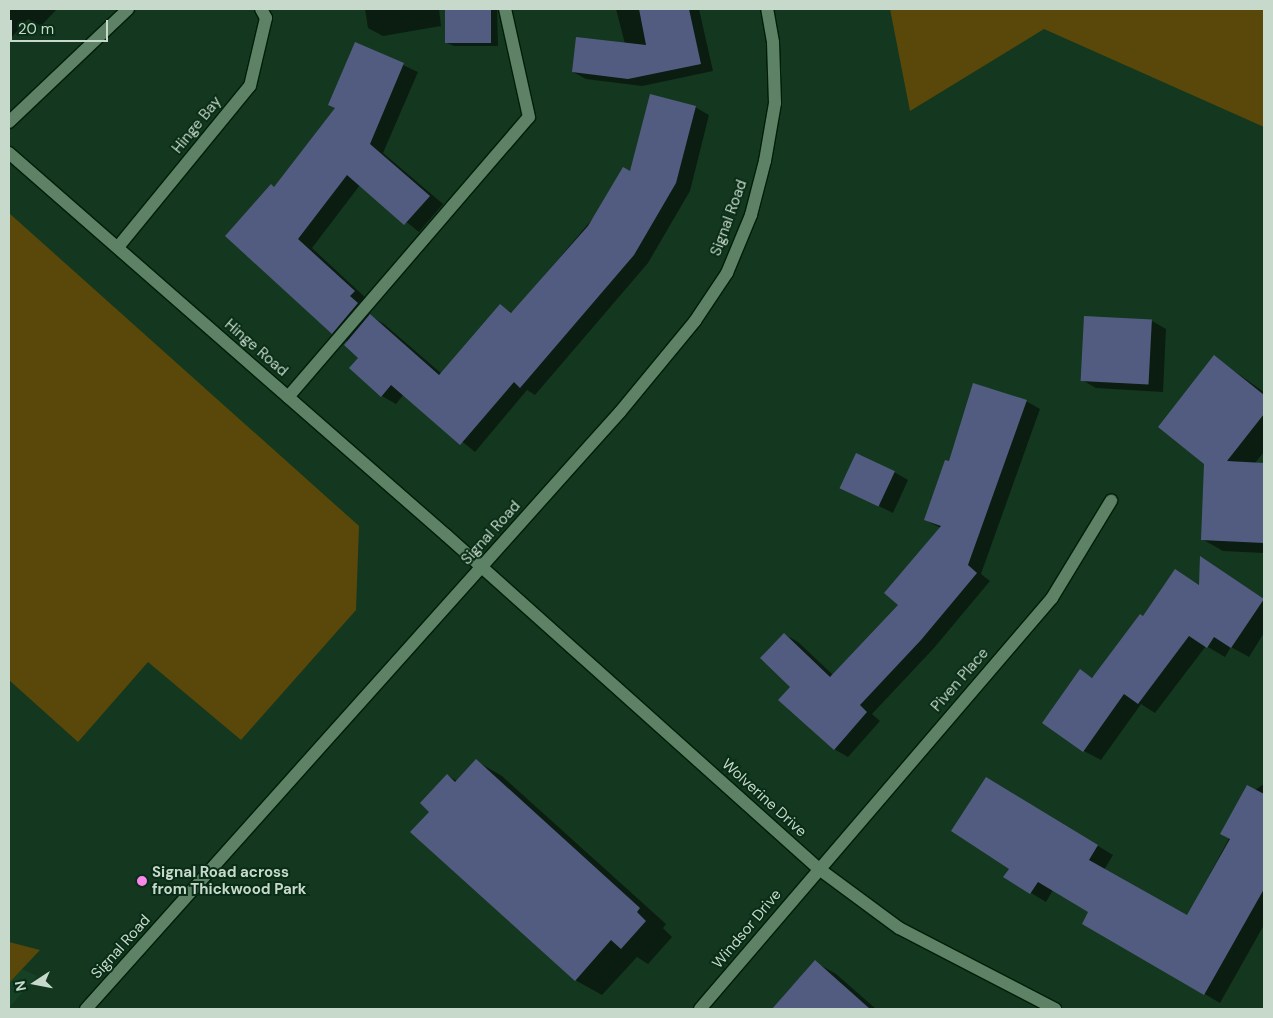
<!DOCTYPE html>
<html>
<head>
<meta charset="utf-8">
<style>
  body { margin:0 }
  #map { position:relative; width:1273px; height:1018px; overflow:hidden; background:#14371f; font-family:"DM Sans",sans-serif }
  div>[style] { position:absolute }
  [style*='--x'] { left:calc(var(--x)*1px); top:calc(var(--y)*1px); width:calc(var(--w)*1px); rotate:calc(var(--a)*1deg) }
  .built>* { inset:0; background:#164124 }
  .green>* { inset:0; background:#59480a }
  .shadow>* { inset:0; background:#0007 }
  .building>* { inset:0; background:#525c80; transform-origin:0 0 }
  .roads { filter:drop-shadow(1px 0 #001e08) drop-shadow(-1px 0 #001e08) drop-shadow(0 1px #001e08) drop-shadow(0 -1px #001e08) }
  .service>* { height:12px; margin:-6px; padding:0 6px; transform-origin:6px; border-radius:6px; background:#5d8266 }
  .minor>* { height:12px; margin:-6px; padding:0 6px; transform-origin:6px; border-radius:6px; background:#5d8266 }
  .tertiary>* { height:12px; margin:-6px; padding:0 6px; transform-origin:6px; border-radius:6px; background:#5d8266 }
  .dots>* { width:14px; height:14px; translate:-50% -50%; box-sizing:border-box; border:2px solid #092d16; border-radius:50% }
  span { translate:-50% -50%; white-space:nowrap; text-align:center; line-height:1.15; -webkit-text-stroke:4px #092d16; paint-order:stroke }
  .street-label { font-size:15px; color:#c6d9ca }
  .poi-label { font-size:15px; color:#c6d9ca; font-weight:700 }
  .left { translate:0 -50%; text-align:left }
  .frame { position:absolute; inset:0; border:10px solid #c6d9ca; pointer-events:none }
  .north { position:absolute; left:10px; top:958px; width:50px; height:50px; -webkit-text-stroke:4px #092d16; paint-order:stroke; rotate:259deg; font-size:14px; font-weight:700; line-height:20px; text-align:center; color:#c6d9ca }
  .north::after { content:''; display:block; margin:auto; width:18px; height:22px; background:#c6d9ca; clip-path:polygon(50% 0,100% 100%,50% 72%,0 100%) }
  .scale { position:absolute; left:10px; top:20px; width:98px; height:22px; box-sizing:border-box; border:2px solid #c6d9ca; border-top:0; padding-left:6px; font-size:15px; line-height:18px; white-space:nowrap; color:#c6d9ca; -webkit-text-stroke:4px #092d16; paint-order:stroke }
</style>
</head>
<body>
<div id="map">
  <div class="built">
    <div style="clip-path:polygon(9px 963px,37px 976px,9px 1008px)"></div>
  </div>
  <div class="green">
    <div style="clip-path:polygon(890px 9px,1264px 9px,1264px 127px,1044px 29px,910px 111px)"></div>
    <div style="clip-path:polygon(9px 213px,359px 526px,356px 610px,241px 740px,148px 662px,78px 742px,9px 680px)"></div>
    <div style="clip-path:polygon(9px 942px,40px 950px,9px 983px)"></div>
  </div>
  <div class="shadow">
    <div style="clip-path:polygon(9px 9px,57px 9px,41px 26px,28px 19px,9px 40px)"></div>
    <div style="clip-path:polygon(365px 9px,439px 9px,441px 26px,383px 36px,368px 28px)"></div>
    <div style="clip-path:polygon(446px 9px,497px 9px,498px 46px,454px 46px,447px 43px)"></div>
    <div style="clip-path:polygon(616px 9px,699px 9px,713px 71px,642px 86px,586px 79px,573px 72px,625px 44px)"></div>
    <div style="clip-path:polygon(356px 43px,418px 72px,383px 153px,443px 204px,419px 232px,360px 185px,312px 248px,368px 300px,363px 305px,371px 312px,369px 315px,384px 324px,442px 374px,500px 306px,513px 313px,631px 173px,695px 107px,709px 115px,690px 191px,648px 263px,535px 395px,527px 390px,475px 452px,404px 394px,396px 404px,382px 396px,348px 342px,332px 333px,275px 188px,336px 108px)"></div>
    <div style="clip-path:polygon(1152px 321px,1166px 329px,1163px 392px,1096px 388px,1082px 380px)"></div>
    <div style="clip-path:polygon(1214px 357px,1264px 392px,1264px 452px,1255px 463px,1264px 464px,1264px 553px,1223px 551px,1202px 539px)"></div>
    <div style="clip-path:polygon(1026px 401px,1040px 409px,981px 574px,990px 581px,934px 648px,872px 714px,880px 721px,848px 757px,834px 749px,791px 687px,784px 634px,798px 642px,833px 675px,900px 605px,941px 528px,925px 520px,949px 463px)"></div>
    <div style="clip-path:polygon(894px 472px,908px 480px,893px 513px,842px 488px)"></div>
    <div style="clip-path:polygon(1202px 558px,1264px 599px,1264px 633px,1249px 657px,1231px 647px,1225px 657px,1206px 646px,1155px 713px,1141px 704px,1101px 760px,1084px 751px,1080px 671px,1093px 678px,1144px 617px,1175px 570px,1201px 586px)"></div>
    <div style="clip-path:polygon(476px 761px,502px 776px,666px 924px,663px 928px,672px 937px,648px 964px,637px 957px,602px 995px,575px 980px,430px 812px,447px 775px,457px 781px)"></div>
    <div style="clip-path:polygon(1264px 784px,1264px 925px,1220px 1003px,1083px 923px,1090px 912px,1053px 890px,1046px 902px,1005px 877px,1010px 868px,1002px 788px,1113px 855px,1104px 870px,1187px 917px,1255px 790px)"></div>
    <div style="clip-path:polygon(815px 962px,836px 974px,876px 1009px,773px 1009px)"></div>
  </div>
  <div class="building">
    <div style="left:445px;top:9px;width:46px;height:34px"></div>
    <div style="clip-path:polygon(639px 9px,689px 9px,701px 64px,628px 79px,572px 72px,576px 37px,646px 45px)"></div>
    <div style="clip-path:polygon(355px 42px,404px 63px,370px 144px,430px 196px,404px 225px,347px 175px,298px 239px,355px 291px,350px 296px,358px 303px,332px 334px,225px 236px,271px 184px,274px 187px,335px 108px,328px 105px)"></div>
    <div style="clip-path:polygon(650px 94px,696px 106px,676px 183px,634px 255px,520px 388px,514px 382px,460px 445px,391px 385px,381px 397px,349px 368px,358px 358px,344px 345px,370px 314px,439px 375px,500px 304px,511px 313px,588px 226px,623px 167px,630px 171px)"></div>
    <div style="left:1084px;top:316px;width:68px;height:65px;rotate:3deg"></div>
    <div style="clip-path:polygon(1214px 355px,1264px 395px,1264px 414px,1227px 461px,1264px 463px,1264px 543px,1201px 540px,1204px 464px,1158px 427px)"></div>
    <div style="clip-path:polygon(973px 383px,1027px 400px,968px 565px,977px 573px,921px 640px,860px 705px,867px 712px,834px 750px,778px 700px,790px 687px,760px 658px,784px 633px,830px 677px,898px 605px,884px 593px,941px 526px,924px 520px,945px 460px,949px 461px)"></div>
    <div style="left:856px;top:453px;width:43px;height:39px;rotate:25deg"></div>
    <div style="clip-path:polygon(1200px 556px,1264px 599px,1231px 648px,1214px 637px,1207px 648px,1189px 636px,1138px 704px,1124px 694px,1083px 752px,1042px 723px,1080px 669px,1092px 678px,1140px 614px,1143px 616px,1175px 569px,1199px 585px)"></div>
    <div style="clip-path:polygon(476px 759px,640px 908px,637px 912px,646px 921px,621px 949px,611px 940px,575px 981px,410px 832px,429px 812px,420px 803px,447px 774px,455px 782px)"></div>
    <div style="clip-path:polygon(986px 777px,1098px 845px,1089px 860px,1187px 915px,1230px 839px,1220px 834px,1247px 785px,1264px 794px,1264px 889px,1204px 995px,1082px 924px,1088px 912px,1038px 882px,1030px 894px,1003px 877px,1009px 869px,951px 831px)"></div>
    <div style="clip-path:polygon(815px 960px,870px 1009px,772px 1009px)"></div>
  </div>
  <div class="roads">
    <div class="service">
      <div style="--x:288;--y:397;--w:369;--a:-49.3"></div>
      <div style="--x:529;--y:117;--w:111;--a:-102.5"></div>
    </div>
    <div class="minor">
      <div style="--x:9;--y:122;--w:164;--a:-43.5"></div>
      <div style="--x:9;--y:153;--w:580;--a:41.16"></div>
      <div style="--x:446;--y:535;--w:501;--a:41.84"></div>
      <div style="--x:819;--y:869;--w:99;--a:36.4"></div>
      <div style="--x:899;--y:928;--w:176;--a:27.4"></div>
      <div style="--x:118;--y:247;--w:208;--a:-50.7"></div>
      <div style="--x:250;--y:86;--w:70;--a:-76.8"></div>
      <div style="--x:266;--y:18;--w:10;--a:-119"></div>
      <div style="--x:700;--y:1009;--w:541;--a:-49.42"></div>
      <div style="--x:1052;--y:598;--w:114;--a:-58.7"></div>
    </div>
    <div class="tertiary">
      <div style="--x:86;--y:1009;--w:801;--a:-48.19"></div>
      <div style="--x:620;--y:412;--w:118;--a:-50.5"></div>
      <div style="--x:695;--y:321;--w:58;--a:-56.3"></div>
      <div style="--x:727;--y:273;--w:63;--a:-67.5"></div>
      <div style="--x:751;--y:215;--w:56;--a:-75.5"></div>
      <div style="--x:765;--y:161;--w:59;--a:-80.2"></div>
      <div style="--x:775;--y:103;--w:61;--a:-91.9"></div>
      <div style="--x:773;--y:42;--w:34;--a:-100"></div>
    </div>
  </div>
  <div class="dots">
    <div style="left:142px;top:881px;background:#f888ea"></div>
  </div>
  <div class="street-label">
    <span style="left:197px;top:125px;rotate:-51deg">Hinge Bay</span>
    <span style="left:729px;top:218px;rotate:-70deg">Signal Road</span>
    <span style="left:256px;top:348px;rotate:41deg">Hinge Road</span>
    <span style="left:491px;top:533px;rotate:-48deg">Signal Road</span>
    <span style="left:960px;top:680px;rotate:-49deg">Piven Place</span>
    <span style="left:764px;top:798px;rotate:42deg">Wolverine Drive</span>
    <span style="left:747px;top:929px;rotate:-50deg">Windsor Drive</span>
    <span style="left:121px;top:947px;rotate:-48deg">Signal Road</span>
  </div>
  <div class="poi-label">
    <span class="left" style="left:152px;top:881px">Signal Road across<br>from Thickwood Park</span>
  </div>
  <div class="frame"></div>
  <div class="north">N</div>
  <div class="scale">20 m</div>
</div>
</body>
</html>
